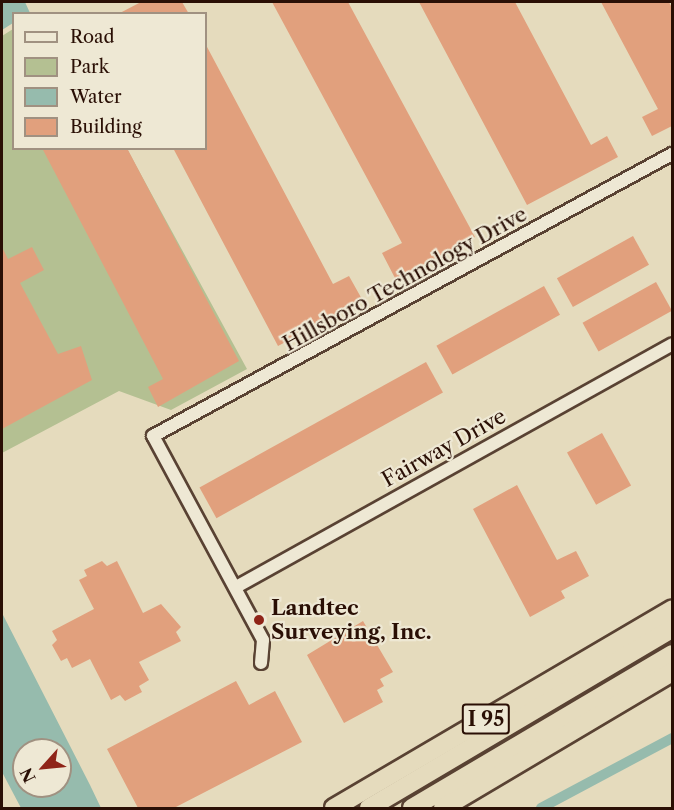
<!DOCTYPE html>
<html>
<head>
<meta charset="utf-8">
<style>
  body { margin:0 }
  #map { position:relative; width:674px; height:810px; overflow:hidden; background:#e5dbbd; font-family:"Libre Caslon Text",serif }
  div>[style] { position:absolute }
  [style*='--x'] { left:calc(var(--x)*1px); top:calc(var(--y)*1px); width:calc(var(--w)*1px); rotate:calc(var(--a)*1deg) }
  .green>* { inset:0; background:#b4c092 }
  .water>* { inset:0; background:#96bbad }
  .canal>* { height:10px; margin:-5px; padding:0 5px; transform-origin:5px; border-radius:5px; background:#96bbad }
  .building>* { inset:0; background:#e1a07d; transform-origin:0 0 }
  .roads { filter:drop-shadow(2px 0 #594233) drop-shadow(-2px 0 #594233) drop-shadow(0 2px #594233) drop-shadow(0 -2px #594233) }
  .minor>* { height:12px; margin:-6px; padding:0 6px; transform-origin:6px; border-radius:6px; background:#eee8d4 }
  .highway>* { height:18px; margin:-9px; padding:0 9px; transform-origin:9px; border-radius:9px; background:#e5dbbd }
  .dots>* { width:16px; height:16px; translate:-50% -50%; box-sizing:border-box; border:3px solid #eee8d4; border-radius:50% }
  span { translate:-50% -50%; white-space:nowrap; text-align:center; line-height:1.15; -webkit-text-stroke:4.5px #eee8d4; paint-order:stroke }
  .shield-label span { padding:2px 4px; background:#eee8d4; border:2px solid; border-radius:4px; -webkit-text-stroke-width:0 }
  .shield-label { font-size:20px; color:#2a0f05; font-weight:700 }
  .street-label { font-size:21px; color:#2a0f05 }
  .poi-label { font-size:21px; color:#2a0f05; font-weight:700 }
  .left { translate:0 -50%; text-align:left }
  .frame { position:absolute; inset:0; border:3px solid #2a0f05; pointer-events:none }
  .legend { position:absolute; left:12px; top:12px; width:195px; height:138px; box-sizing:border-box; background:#eee8d4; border:2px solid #a09181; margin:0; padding:8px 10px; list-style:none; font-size:18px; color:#2a0f05 }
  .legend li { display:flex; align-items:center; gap:12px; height:30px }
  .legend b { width:30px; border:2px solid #a09181 }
  .north { position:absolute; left:12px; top:738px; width:60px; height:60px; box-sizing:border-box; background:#eee8d4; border:2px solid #a09181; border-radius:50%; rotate:243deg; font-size:16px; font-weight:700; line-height:24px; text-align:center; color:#2a0f05 }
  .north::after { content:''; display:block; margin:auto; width:21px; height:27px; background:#8f2418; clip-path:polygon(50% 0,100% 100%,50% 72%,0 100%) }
</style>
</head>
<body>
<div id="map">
  <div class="green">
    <div style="clip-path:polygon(13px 29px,14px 148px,127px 149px,247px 369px,171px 410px,119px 391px,2px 453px,2px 36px)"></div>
  </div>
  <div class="water">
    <div style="clip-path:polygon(2px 2px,25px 2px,30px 13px,14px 14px,13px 23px,2px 30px)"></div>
    <div style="clip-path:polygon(evenodd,2px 613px,90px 785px,101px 808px,21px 808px,2px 772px,2px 613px,24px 750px,60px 750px,60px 786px,24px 786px,24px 750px)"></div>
  </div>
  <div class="canal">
    <div style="--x:541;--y:808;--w:149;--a:-28.1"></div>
  </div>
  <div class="building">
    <div style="clip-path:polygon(141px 2px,182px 2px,189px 14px,118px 14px)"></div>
    <div style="clip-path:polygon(272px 2px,348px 2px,475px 237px,396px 280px,382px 253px,402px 243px)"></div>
    <div style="clip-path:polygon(419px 2px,515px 2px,591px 145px,607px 136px,618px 157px,527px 205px)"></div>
    <div style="clip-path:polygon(601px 2px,669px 2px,672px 8px,672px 126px,652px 136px,642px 117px,658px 109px)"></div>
    <div style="clip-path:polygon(206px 45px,333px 284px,349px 276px,363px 301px,278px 346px,173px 148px,206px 148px)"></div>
    <div style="clip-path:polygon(42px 148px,127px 148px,239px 361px,158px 407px,148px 387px,163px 379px)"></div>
    <div style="left:633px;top:236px;width:33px;height:87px;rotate:61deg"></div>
    <div style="clip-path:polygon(2px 247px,8px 259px,32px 247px,44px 270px,20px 283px,58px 354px,81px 346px,92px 380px,2px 429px)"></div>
    <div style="left:656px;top:282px;width:33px;height:84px;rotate:61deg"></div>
    <div style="left:544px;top:286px;width:33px;height:123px;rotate:61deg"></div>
    <div style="left:426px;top:362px;width:35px;height:259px;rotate:61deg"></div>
    <div style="left:602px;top:433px;width:60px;height:40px;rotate:61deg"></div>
    <div style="clip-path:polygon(517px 485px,557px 560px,576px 551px,589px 576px,561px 591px,565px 598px,530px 617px,473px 509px)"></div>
    <div style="clip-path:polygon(102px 561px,107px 566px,117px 561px,143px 613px,161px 604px,181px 627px,176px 632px,181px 641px,139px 662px,149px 680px,139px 686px,142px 692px,125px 701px,120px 695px,111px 700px,90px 659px,72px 668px,67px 658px,61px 661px,52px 645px,57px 640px,52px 631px,94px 609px,79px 580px,87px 576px,84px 570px)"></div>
    <div style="clip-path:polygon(363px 621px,393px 672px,380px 679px,384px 686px,377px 690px,383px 702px,344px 723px,307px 655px)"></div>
    <div style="clip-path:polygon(236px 681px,249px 705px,275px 691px,302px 742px,174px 808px,138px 808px,107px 749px)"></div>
  </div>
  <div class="roads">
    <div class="minor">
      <div style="--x:236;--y:587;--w:499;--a:-29.1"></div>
      <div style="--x:261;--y:663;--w:23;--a:-85"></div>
      <div style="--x:263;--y:640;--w:232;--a:-118.3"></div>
      <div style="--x:153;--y:436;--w:591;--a:-28.52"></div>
    </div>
    <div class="highway">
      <div style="--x:334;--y:808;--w:392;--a:-30.4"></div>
      <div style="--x:369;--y:808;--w:352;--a:-30.6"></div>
      <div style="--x:412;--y:808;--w:302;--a:-30.6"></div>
      <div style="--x:443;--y:808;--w:266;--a:-30.7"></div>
    </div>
  </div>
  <div class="dots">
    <div style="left:259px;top:620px;background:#8f2418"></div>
  </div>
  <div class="shield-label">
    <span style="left:486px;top:719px">I 95</span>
  </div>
  <div class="street-label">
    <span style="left:405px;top:279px;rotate:-29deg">Hillsboro Technology Drive</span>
    <span style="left:444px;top:448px;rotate:-29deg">Fairway Drive</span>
  </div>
  <div class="poi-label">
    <span class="left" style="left:271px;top:620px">Landtec<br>Surveying, Inc.</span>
  </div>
  <div class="frame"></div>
  <ul class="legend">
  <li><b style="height:8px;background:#eee8d4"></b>Road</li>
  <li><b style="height:16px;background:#b4c092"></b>Park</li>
  <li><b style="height:16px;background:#96bbad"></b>Water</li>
  <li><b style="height:16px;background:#e1a07d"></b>Building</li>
  </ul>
  <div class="north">N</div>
</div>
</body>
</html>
